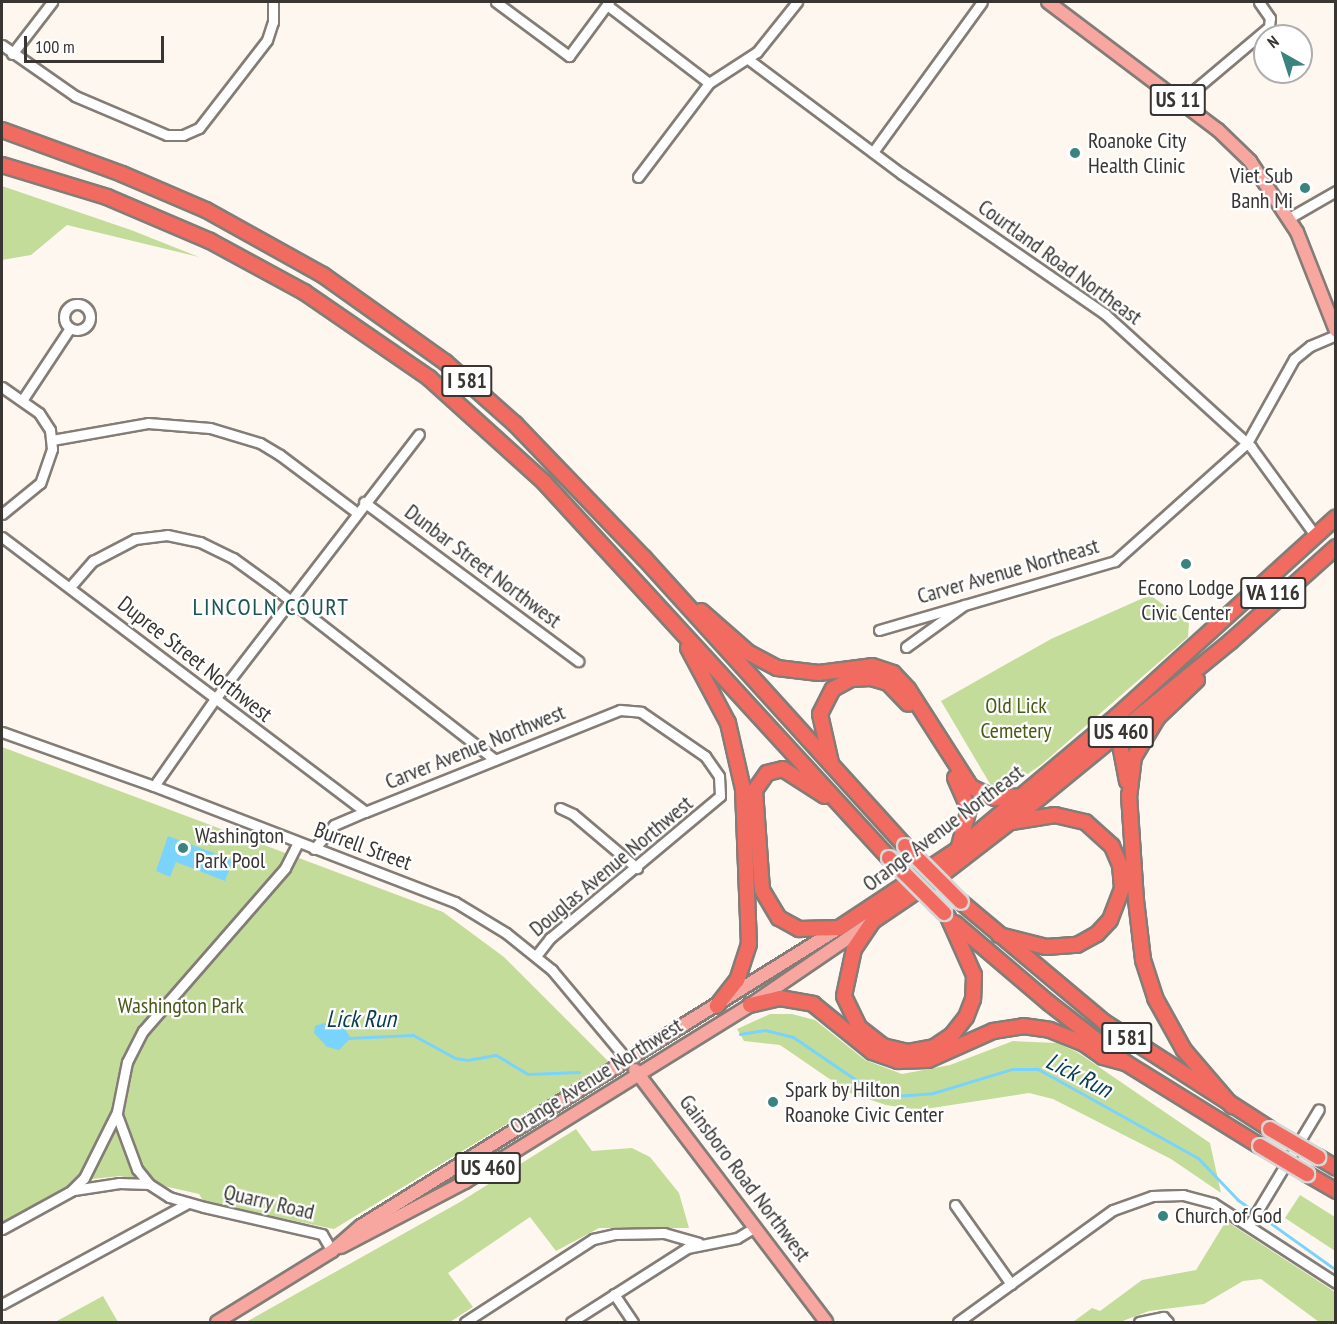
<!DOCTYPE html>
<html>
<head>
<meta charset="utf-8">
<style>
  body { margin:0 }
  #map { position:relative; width:1337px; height:1324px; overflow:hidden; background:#fef7ef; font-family:"PT Sans Narrow",sans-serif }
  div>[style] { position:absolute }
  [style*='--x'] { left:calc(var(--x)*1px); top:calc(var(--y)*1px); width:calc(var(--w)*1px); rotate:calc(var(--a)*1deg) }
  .green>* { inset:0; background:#c4dc9a }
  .water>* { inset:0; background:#7ad3fc }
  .stream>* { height:3px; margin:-1.5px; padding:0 1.5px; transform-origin:1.5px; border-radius:1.5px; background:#7ad3fc }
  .roads { filter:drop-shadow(2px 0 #847d77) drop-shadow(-2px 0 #847d77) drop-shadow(0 2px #847d77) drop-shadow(0 -2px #847d77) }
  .minor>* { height:9px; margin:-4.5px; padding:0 4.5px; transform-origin:4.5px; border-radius:4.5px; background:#fff }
  .minor>.ring { margin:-4.5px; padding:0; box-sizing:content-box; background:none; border:9px solid #fff; border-radius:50% }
  .major>* { height:12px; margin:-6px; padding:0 6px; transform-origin:6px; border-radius:6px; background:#f7a6a0 }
  .highway>* { height:14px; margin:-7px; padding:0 7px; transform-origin:7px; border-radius:7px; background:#f26b60 }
  .bridges { filter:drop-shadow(2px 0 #d7d7d6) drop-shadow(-2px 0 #d7d7d6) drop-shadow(0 2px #d7d7d6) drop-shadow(0 -2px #d7d7d6) }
  .highway-bridge>* { height:14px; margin:-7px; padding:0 7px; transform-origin:7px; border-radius:7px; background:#f26b60 }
  .dots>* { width:16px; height:16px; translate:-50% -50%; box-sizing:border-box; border:3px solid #fff; border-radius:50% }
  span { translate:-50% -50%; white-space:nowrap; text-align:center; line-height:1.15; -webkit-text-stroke:4.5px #fff; paint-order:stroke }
  .shield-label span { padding:2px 4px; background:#fff; border:2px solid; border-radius:4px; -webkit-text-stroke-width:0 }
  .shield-label { font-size:21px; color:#383532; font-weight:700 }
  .poi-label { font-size:22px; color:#383532 }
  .left { translate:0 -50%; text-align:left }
  .right { translate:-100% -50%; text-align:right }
  .street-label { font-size:22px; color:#383532 }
  .park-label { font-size:22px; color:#475a16 }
  .neighbourhood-label { font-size:24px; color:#1b5653; letter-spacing:1.5px }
  .water-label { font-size:24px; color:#063d52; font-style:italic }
  .frame { position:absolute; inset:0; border:3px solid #383532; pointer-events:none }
  .north { position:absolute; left:1253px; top:24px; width:60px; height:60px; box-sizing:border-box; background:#fff; border:2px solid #afaead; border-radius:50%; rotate:321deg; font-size:16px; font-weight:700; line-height:24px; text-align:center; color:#383532 }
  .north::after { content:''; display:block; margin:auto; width:21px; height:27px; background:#3b837e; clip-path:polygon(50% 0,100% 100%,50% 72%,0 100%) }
  .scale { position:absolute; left:24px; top:36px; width:140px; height:27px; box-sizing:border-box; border:3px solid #383532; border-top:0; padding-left:8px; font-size:18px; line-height:21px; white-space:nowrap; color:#383532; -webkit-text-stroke:4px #fff; paint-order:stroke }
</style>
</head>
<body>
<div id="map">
  <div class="green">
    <div style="clip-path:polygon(2px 186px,131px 230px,199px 257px,67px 225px,31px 255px,2px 260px)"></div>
    <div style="clip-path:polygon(1150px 595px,1189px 623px,1188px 637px,1042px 764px,1012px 785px,993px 789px,941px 701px,1051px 639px)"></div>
    <div style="clip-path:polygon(2px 747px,443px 912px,504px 957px,609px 1062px,334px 1229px,204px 1202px,199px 1194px,120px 1176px,92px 1179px,2px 1227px)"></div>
    <div style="clip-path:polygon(770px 1014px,792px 1014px,815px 1020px,865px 1060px,902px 1074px,950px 1065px,1013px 1041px,1057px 1043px,1077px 1052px,1210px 1143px,1221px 1193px,1171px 1159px,1053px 1099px,1029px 1093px,919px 1110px,886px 1105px,850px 1093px,780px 1045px,744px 1041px,737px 1029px)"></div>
    <div style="clip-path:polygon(576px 1129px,592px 1151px,632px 1148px,650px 1157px,679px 1193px,689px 1228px,599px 1228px,556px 1251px,530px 1217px,448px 1273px,473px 1307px,450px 1322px,246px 1322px,460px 1202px)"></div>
    <div style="clip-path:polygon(1300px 1195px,1335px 1217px,1335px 1251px,1285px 1218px)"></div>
    <div style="clip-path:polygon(1226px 1221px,1335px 1292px,1335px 1322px,1319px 1322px,1261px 1279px,1243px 1281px,1204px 1304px,1149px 1311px,1120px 1322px,1073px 1322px,1092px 1308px,1100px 1311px,1142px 1280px,1196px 1270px)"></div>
    <div style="clip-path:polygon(103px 1296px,118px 1322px,55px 1322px)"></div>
  </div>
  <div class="water">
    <div style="clip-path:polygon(168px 836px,233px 860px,225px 881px,176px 862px,170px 877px,156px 871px)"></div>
    <div style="clip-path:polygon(324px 1023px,344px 1028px,351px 1038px,339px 1050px,327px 1047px,314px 1033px,315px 1026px)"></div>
  </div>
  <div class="stream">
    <div style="--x:740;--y:1034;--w:25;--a:-9"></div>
    <div style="--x:765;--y:1030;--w:29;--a:14"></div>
    <div style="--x:793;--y:1037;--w:80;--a:34.3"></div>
    <div style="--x:859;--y:1082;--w:38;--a:22"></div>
    <div style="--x:894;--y:1096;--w:39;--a:-4"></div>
    <div style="--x:933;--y:1093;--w:83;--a:-16.9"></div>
    <div style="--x:1012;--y:1069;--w:26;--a:0"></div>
    <div style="--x:1038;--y:1069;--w:183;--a:29.1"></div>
    <div style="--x:1198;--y:1158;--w:58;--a:46.4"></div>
    <div style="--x:1238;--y:1200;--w:120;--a:35.5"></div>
    <div style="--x:348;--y:1038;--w:65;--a:-2.6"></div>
    <div style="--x:413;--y:1035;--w:48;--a:28.7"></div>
    <div style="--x:455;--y:1058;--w:12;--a:9"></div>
    <div style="--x:467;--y:1060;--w:29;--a:-10"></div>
    <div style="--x:496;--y:1055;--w:37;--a:31"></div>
    <div style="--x:528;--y:1074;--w:51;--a:-2.2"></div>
  </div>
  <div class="roads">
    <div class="minor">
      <div style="--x:496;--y:2;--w:91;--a:36.5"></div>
      <div style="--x:569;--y:56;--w:67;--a:-53.5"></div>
      <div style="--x:607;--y:5;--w:128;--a:37.4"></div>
      <div style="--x:2;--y:45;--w:89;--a:34.9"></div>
      <div style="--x:75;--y:96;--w:100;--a:23"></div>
      <div style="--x:167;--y:135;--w:16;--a:0"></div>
      <div style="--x:183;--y:135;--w:17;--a:-24"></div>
      <div style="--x:199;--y:128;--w:111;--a:-52.3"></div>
      <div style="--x:267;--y:40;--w:19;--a:-72"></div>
      <div style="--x:273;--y:22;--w:20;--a:-90"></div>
      <div style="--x:12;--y:54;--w:66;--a:-52.4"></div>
      <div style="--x:748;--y:59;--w:192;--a:36.8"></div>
      <div style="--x:902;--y:174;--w:247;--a:34.6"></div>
      <div style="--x:1105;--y:314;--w:197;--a:42.3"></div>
      <div style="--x:1251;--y:447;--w:109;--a:54"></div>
      <div style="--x:1180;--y:102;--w:116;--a:-40.1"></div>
      <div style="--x:1269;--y:27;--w:9;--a:-84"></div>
      <div style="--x:1270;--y:18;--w:19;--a:-125"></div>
      <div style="--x:873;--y:152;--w:185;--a:-54"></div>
      <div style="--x:638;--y:177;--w:118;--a:-52.9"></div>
      <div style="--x:709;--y:83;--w:57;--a:-32.9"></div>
      <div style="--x:757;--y:52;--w:64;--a:-51.3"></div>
      <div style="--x:1289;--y:218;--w:54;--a:-29.9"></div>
      <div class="ring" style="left:64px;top:304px;width:17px;height:17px"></div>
      <div style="--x:2;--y:387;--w:45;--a:35.1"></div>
      <div style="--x:39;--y:413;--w:20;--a:57"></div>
      <div style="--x:50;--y:430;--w:19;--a:84"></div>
      <div style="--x:52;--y:449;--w:36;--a:109"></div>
      <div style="--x:40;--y:483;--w:49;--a:140.8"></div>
      <div style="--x:23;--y:399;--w:85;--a:-56.5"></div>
      <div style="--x:52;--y:440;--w:97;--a:-10"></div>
      <div style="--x:148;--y:423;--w:62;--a:4.6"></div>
      <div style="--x:210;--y:428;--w:52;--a:16.7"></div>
      <div style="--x:260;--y:443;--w:23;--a:31"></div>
      <div style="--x:280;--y:455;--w:95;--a:36.9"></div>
      <div style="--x:364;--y:502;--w:267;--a:36.6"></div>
      <div style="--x:2;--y:537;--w:455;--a:37.1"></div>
      <div style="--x:70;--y:587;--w:35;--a:-49"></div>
      <div style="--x:93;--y:561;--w:47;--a:-27.6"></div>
      <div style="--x:135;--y:539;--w:32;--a:-7"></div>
      <div style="--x:167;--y:535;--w:34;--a:12"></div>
      <div style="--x:200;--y:542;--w:37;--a:26"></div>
      <div style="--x:233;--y:558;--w:49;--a:35.9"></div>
      <div style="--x:273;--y:587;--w:281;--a:37.9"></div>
      <div style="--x:879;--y:630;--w:246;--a:-16.3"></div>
      <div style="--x:1115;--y:561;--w:177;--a:-41.8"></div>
      <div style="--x:1247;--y:443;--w:96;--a:-60.8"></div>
      <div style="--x:1294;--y:359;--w:21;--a:-39"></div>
      <div style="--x:1310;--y:346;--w:28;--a:-23"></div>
      <div style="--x:906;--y:647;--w:72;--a:-35.9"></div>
      <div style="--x:2;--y:732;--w:161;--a:19.6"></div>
      <div style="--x:154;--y:786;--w:323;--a:21.1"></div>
      <div style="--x:455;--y:902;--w:60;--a:31.3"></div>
      <div style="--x:506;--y:933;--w:59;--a:38.8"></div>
      <div style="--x:552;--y:970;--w:119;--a:50.1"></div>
      <div style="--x:154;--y:786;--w:106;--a:-55"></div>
      <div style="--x:215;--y:699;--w:334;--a:-52.4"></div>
      <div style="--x:560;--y:808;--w:14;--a:25"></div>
      <div style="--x:573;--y:814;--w:84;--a:40.2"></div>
      <div style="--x:314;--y:849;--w:31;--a:-50"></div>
      <div style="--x:334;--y:825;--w:34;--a:-23"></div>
      <div style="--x:365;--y:812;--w:275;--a:-21.8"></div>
      <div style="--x:620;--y:710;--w:21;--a:5"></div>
      <div style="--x:641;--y:712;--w:78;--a:34.5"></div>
      <div style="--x:705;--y:756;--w:24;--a:55"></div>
      <div style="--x:719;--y:776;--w:20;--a:87"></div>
      <div style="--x:720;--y:796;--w:222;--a:140.1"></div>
      <div style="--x:550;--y:938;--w:23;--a:128"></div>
      <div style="--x:117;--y:1115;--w:58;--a:69.7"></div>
      <div style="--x:137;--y:1169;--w:19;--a:51"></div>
      <div style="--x:74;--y:1190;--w:46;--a:-8.8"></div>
      <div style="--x:119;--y:1183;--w:30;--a:2"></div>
      <div style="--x:149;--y:1184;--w:24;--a:33"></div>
      <div style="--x:169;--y:1197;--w:36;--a:16"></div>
      <div style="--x:204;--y:1207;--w:121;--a:12.9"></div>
      <div style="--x:322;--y:1234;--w:20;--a:60"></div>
      <div style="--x:955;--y:1205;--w:97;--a:54.7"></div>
      <div style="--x:1249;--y:1225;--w:135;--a:-58.9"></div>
      <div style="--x:2;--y:1229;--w:79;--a:-28.8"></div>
      <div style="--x:71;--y:1191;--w:18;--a:-45"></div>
      <div style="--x:84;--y:1178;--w:74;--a:-63.4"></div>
      <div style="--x:117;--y:1112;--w:51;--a:-78.7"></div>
      <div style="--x:127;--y:1062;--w:35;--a:-63"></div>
      <div style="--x:143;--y:1031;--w:216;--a:-48.9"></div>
      <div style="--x:285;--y:868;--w:28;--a:-63"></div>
      <div style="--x:614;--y:1294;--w:34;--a:56"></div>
      <div style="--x:2;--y:1304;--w:212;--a:-28.5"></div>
      <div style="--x:465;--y:1322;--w:153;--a:-33"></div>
      <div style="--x:593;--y:1239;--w:23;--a:-13"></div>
      <div style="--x:615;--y:1234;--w:49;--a:-1.2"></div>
      <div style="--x:664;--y:1233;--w:36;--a:16"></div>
      <div style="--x:571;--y:1322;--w:138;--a:-32.5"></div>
      <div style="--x:687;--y:1248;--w:51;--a:-11.3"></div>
      <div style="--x:737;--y:1238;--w:21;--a:-31"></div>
      <div style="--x:958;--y:1322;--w:191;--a:-35.9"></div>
      <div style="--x:1113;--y:1210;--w:41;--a:-19.7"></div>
      <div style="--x:1152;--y:1196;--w:31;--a:-2"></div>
      <div style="--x:1183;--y:1195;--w:31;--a:15"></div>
      <div style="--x:1213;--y:1203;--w:147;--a:33"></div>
      <div style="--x:1139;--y:1322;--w:25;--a:-12"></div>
      <div style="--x:1163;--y:1317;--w:7;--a:45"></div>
    </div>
    <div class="major">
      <div style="--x:1048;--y:2;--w:213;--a:37"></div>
      <div style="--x:1218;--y:130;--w:45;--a:44.1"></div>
      <div style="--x:1250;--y:161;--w:85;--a:56.5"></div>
      <div style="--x:1297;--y:232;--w:106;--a:68.5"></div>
      <div style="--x:635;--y:1070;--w:316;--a:52.8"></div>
      <div style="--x:341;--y:1247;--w:140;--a:-27.7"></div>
      <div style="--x:465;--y:1182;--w:335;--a:-31.8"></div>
      <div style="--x:750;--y:1005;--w:149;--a:-34.3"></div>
      <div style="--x:217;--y:1322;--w:135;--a:-31.7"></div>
      <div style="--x:332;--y:1251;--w:38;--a:-41"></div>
      <div style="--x:361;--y:1226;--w:563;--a:-31.94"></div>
    </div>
    <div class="highway">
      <div style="--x:2;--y:130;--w:128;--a:20.1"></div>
      <div style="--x:122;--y:174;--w:91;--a:23.2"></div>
      <div style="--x:206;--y:210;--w:134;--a:29.1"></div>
      <div style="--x:323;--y:275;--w:150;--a:35.5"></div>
      <div style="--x:445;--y:362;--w:94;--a:41.5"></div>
      <div style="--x:515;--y:424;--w:186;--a:46.1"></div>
      <div style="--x:644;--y:558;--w:389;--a:47.8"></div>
      <div style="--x:2;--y:165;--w:110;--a:16.9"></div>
      <div style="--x:107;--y:197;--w:112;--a:23.1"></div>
      <div style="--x:210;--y:241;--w:107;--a:28.5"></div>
      <div style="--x:304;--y:292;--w:152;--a:34.5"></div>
      <div style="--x:429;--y:378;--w:155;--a:42.1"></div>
      <div style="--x:544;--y:482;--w:510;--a:47.46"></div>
      <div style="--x:701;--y:611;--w:64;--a:41.2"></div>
      <div style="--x:749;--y:653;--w:32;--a:28"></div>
      <div style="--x:777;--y:668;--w:42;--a:6.8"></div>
      <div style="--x:819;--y:673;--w:53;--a:-7.5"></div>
      <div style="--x:872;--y:666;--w:22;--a:18"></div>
      <div style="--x:893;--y:673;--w:22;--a:47"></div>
      <div style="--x:908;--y:689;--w:117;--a:57.3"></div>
      <div style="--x:971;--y:787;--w:26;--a:25"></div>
      <div style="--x:995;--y:798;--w:29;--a:-4"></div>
      <div style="--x:688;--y:648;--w:85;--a:61.9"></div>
      <div style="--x:728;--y:723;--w:68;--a:77.2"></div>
      <div style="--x:743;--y:789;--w:155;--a:87.8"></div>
      <div style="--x:749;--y:944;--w:38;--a:108"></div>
      <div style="--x:737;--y:980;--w:33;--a:128"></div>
      <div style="--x:1197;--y:680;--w:54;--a:136.5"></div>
      <div style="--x:1158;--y:717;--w:47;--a:121"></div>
      <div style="--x:1134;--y:757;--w:38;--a:97"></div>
      <div style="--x:1129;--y:795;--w:105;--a:86.2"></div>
      <div style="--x:1136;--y:900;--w:60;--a:83.3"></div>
      <div style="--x:1143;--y:960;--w:40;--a:72"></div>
      <div style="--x:1155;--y:998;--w:60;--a:60.9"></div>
      <div style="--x:1184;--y:1050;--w:74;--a:49.4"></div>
      <div style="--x:1118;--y:734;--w:48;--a:79.2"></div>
      <div style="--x:831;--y:763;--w:50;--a:-102.7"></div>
      <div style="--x:820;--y:714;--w:28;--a:-63"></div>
      <div style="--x:833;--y:689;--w:21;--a:-29"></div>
      <div style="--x:851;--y:679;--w:20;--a:-3"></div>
      <div style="--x:871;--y:678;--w:18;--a:16"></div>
      <div style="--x:888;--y:683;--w:29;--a:46"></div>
      <div style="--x:955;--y:778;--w:34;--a:66"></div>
      <div style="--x:969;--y:809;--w:39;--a:105"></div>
      <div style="--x:825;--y:796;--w:50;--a:-147.3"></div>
      <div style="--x:783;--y:769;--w:16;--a:166"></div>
      <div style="--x:767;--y:773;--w:21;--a:125"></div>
      <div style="--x:755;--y:790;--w:100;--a:86"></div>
      <div style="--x:762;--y:890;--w:33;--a:59"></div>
      <div style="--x:779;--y:918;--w:23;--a:29"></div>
      <div style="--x:799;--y:929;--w:40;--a:-1.4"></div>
      <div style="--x:839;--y:928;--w:141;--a:-33.5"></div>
      <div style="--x:957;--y:850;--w:210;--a:-40"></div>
      <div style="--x:1118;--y:715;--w:294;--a:-42.2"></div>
      <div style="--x:961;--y:902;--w:187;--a:40"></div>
      <div style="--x:1104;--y:1022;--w:197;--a:32.8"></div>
      <div style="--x:948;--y:917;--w:64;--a:65.9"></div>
      <div style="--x:974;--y:975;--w:24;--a:92"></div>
      <div style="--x:973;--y:999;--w:19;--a:111"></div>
      <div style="--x:966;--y:1017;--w:23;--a:128"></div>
      <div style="--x:952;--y:1035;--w:22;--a:146"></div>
      <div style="--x:934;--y:1047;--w:26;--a:169"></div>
      <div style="--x:908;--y:1052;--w:26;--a:-167"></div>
      <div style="--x:883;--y:1046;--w:31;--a:-142"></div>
      <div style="--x:859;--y:1027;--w:34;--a:-116"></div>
      <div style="--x:844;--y:996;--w:48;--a:-78"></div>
      <div style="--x:854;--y:949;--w:34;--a:-56"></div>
      <div style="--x:873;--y:921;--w:86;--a:-34.1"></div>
      <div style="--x:944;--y:873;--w:83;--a:-37.7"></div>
      <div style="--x:1010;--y:822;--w:286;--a:-39.3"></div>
      <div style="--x:1231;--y:641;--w:141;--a:-41.8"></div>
      <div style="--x:955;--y:923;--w:123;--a:40.4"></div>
      <div style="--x:1049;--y:1003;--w:98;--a:37.9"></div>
      <div style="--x:1126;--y:1063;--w:158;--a:31.8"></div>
      <div style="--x:999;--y:935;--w:49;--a:14.3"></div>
      <div style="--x:1046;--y:947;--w:31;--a:-4"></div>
      <div style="--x:1077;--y:945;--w:23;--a:-29"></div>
      <div style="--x:1097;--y:934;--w:19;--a:-47"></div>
      <div style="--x:1110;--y:920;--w:34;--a:-69"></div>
      <div style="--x:1122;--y:888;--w:23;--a:-95"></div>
      <div style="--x:1120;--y:865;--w:21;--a:-113"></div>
      <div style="--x:1112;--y:846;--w:36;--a:-138"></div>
      <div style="--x:1085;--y:822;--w:31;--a:-167"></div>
      <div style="--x:1055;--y:815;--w:44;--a:170.8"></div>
      <div style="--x:750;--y:1005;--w:31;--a:-13"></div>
      <div style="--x:780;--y:998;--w:34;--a:10"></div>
      <div style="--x:813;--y:1004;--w:76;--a:39.1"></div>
      <div style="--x:872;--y:1052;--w:28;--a:19"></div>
      <div style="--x:898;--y:1061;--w:30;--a:-2"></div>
      <div style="--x:928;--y:1060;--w:71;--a:-24"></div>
      <div style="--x:993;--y:1031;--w:30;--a:-9"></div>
      <div style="--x:1023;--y:1026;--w:27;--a:8"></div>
      <div style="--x:1050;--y:1030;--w:35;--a:22"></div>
      <div style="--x:1083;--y:1043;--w:24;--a:35"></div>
      <div style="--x:1103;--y:1057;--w:24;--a:15"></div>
      <div style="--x:1318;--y:1157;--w:21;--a:31"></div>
      <div style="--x:1307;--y:1174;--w:34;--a:30"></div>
    </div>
  </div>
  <div class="bridges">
    <div class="highway-bridge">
      <div style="--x:905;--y:846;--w:79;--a:45"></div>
      <div style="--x:889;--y:858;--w:78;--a:45"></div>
      <div style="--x:1270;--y:1129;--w:56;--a:30.3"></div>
      <div style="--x:1260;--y:1146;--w:55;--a:30.8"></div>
    </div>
  </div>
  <div class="dots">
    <div style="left:1075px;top:153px;background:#3b837e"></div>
    <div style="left:1305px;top:188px;background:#3b837e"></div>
    <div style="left:1186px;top:564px;background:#3b837e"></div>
    <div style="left:183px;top:848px;background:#3b837e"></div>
    <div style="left:773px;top:1102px;background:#3b837e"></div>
    <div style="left:1163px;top:1216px;background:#3b837e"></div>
  </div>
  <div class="shield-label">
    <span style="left:1178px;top:100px">US 11</span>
    <span style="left:467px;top:381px">I 581</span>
    <span style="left:1273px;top:593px">VA 116</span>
    <span style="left:1121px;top:732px">US 460</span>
    <span style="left:1127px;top:1038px">I 581</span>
    <span style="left:488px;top:1168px">US 460</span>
  </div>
  <div class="poi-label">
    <span class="left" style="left:1088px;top:153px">Roanoke City<br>Health Clinic</span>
    <span class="right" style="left:1293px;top:188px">Viet Sub<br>Banh Mi</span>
    <span style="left:1186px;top:600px">Econo Lodge<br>Civic Center</span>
    <span class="left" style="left:195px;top:848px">Washington<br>Park Pool</span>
    <span class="left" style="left:785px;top:1102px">Spark by Hilton<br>Roanoke Civic Center</span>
    <span class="left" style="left:1175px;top:1216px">Church of God</span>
  </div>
  <div class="street-label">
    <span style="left:1060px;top:262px;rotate:36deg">Courtland Road Northeast</span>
    <span style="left:483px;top:566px;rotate:37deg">Dunbar Street Northwest</span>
    <span style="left:1008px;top:571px;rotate:-16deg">Carver Avenue Northeast</span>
    <span style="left:195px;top:659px;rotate:38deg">Dupree Street Northwest</span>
    <span style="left:475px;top:747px;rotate:-22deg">Carver Avenue Northwest</span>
    <span style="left:943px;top:828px;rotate:-37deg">Orange Avenue Northeast</span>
    <span style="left:363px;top:846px;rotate:20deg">Burrell Street</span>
    <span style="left:611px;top:866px;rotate:-40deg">Douglas Avenue Northwest</span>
    <span style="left:596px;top:1076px;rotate:-32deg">Orange Avenue Northwest</span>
    <span style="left:745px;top:1178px;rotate:53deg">Gainsboro Road Northwest</span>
    <span style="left:269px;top:1202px;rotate:13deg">Quarry Road</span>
  </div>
  <div class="park-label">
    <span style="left:1016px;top:718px">Old Lick<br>Cemetery</span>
    <span style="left:181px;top:1006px">Washington Park</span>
  </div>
  <div class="neighbourhood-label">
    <span style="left:271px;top:607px">LINCOLN COURT</span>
  </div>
  <div class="water-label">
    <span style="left:361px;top:1019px">Lick Run</span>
    <span style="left:1079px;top:1075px;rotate:27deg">Lick Run</span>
  </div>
  <div class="frame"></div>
  <div class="north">N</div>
  <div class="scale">100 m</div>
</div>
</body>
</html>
